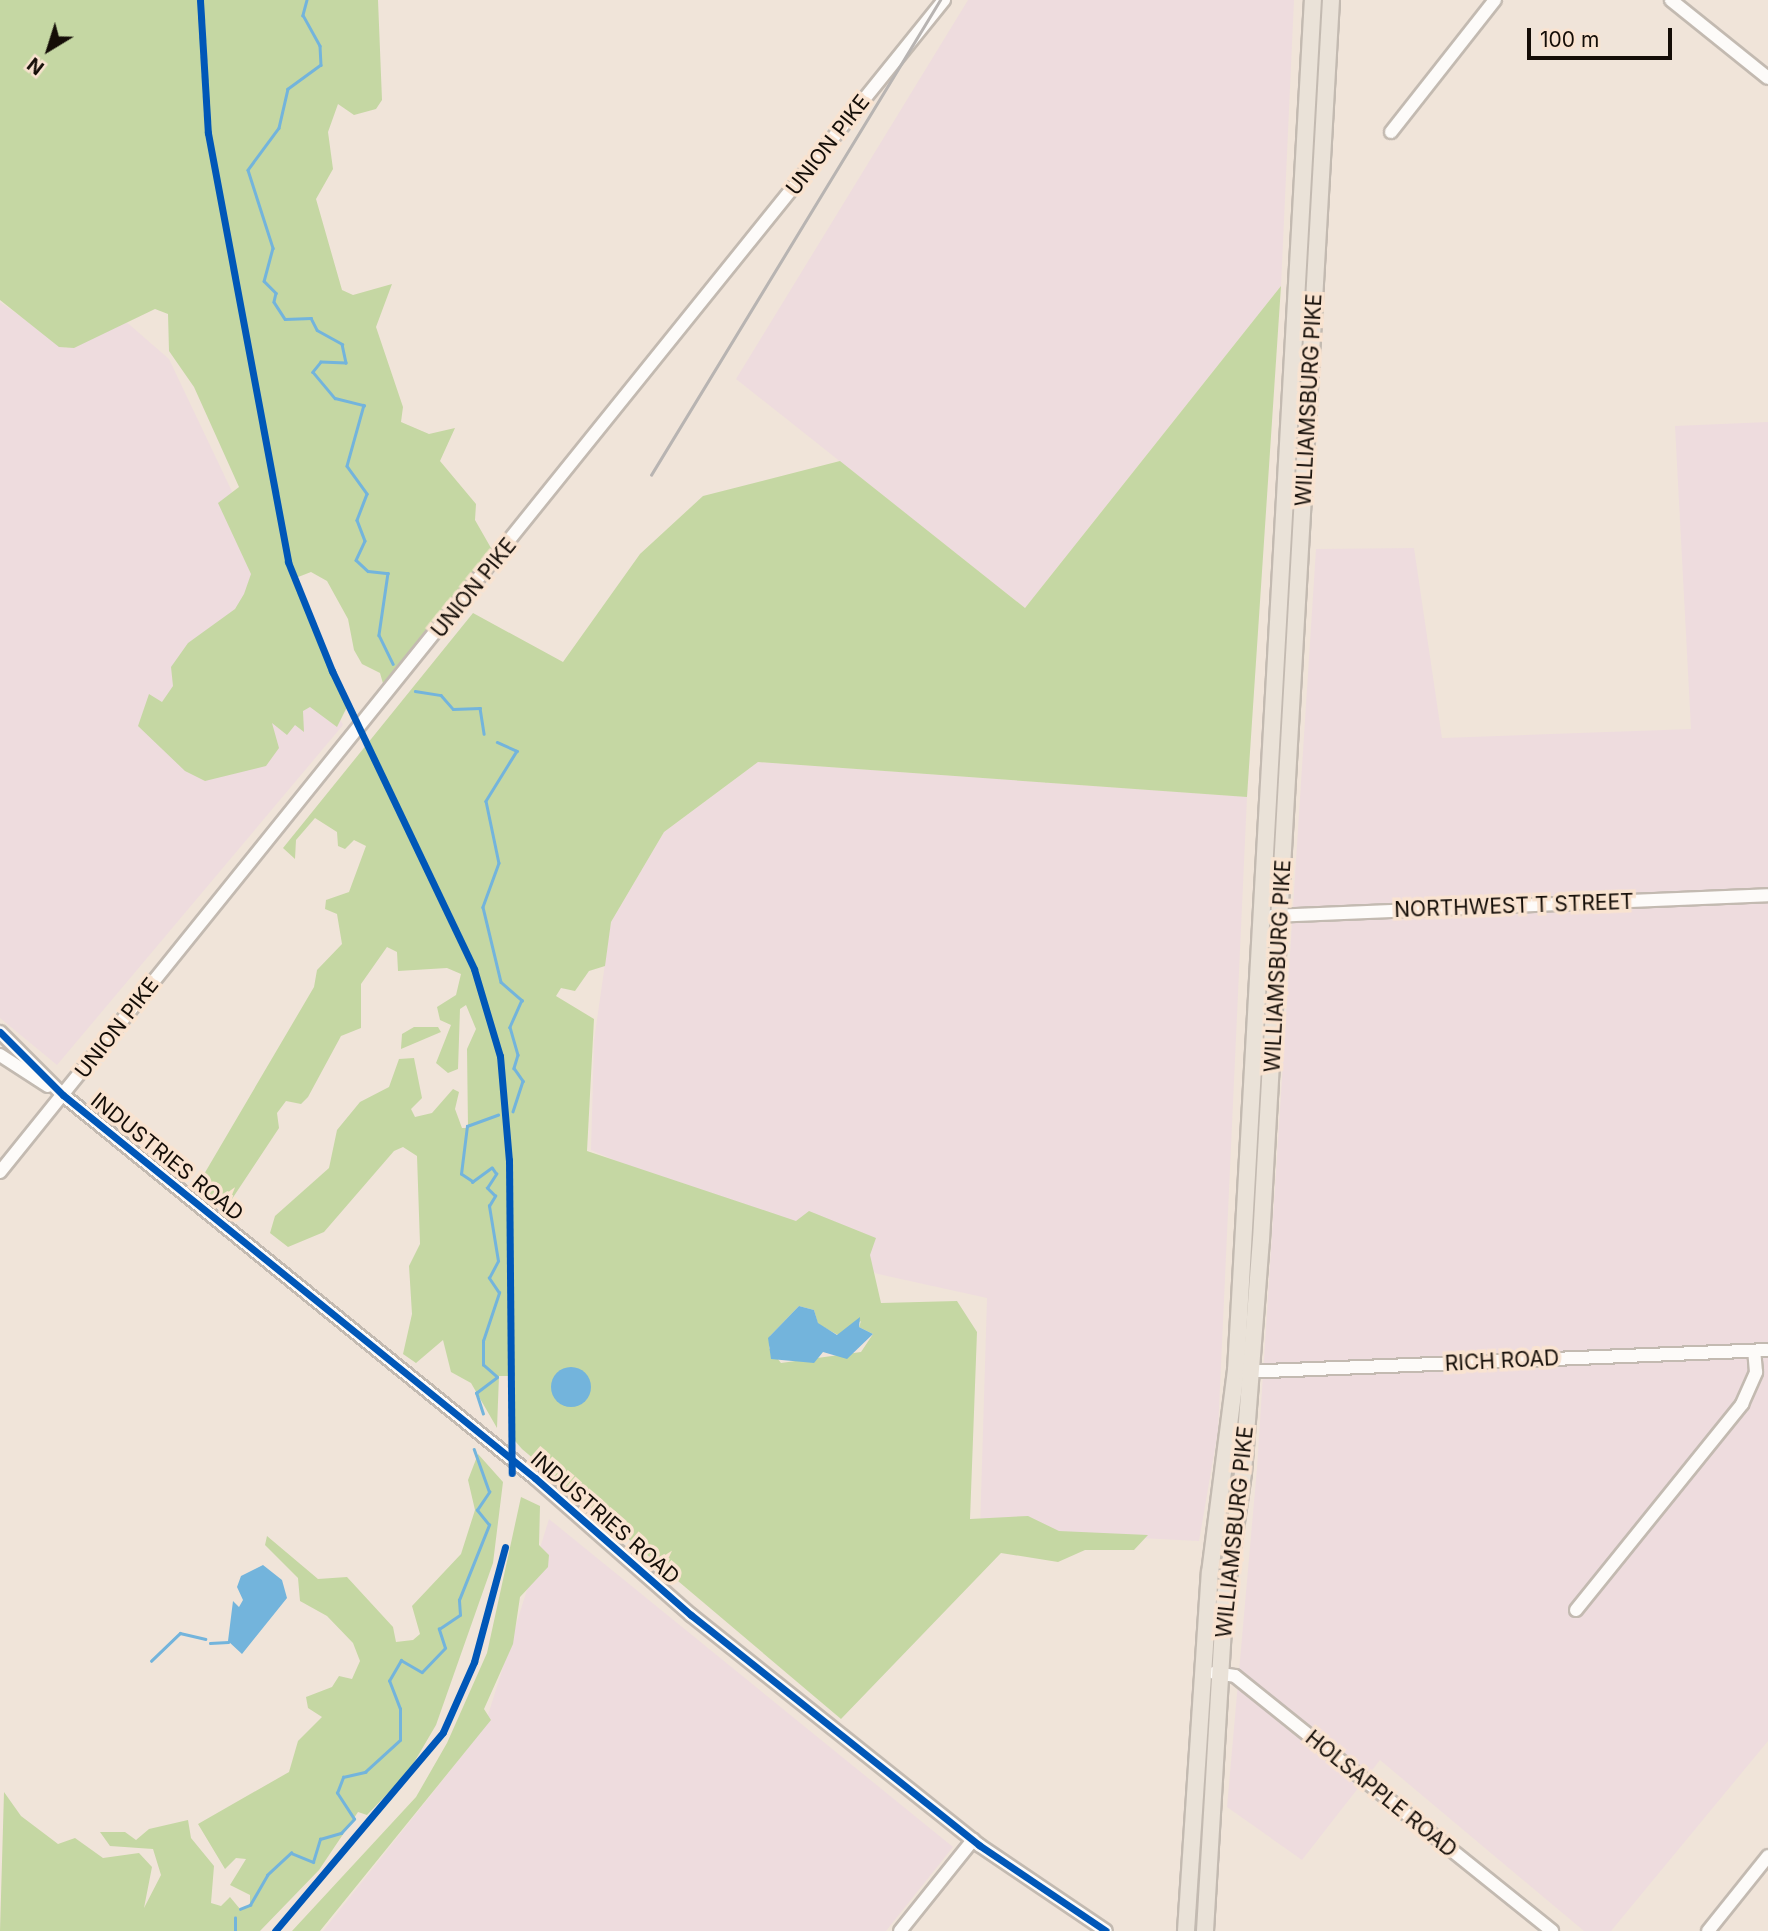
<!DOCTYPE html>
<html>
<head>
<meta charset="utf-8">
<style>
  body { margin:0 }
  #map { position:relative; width:1768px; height:1931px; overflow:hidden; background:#f0e4d9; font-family:Inter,sans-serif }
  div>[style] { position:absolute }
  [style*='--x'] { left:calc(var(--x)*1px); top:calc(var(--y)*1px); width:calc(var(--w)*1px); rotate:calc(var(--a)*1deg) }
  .industrial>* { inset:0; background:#eedcde }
  .green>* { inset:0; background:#c5d7a3 }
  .water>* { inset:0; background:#73b4dc }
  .round { border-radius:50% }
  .stream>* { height:2.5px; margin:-1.25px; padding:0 1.25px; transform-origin:1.25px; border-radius:1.25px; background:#73b4dc }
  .roads { filter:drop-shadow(2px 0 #c3bab1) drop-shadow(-2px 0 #c3bab1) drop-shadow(0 2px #c3bab1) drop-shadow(0 -2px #c3bab1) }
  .minor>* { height:12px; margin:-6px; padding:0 6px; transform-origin:6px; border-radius:6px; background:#fdfbf9 }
  .major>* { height:16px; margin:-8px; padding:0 8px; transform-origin:8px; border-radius:8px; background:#eae2d8 }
  .rail>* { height:2.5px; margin:-1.25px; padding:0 1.25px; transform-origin:1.25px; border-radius:1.25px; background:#b8b4b2 }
  .cycleway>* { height:7px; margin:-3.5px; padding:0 3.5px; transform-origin:3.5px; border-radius:3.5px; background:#0057b8 }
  span { translate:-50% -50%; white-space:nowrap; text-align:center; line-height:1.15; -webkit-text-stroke:7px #f9e3d0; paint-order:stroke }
  .street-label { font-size:21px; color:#140d07 }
  .north { position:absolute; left:14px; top:14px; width:70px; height:70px; -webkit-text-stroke:5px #f9e3d0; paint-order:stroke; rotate:218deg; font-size:19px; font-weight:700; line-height:28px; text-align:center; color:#140d07 }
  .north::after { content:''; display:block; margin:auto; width:24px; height:32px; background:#140d07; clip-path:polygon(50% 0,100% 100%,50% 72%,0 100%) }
  .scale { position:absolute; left:1527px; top:28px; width:145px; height:32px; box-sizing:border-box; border:4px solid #140d07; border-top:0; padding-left:9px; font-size:21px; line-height:24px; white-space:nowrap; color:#140d07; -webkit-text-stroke:5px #f9e3d0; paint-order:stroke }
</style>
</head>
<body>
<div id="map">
  <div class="industrial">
    <div style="clip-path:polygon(968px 0,1294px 0,1281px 286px,1025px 608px,736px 379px)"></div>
    <div style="clip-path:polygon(0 302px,66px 348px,123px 319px,169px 359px,343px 725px,57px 1065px,0 1018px)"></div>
    <div style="clip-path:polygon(1768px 422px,1768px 1741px,1611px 1931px,1584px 1931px,1380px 1760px,1302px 1860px,1227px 1807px,1257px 1468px,1316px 549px,1414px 548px,1442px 738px,1691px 729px,1675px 426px)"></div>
    <div style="clip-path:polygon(758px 762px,1247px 797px,1218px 1431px,1199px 1541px,980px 1530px,987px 1298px,878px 1274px,591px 1150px,594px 1041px,611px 922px,664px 832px)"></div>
    <div style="clip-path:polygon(549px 1519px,953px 1847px,886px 1931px,323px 1931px,484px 1728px)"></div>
  </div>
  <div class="green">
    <div style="clip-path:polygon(0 0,378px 0,382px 100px,376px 109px,354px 115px,338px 104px,328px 132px,333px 169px,316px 199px,342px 290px,353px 295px,392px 284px,376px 327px,403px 407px,401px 422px,429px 434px,455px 428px,440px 461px,476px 504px,475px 520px,491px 548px,476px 578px,384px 687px,380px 673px,362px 664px,354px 650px,348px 619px,327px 581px,311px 572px,293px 579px,348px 705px,337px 727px,310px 707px,303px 711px,304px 732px,295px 725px,287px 735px,272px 723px,279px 748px,266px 766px,205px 781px,185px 771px,138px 726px,149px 694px,162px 702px,173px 686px,171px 667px,188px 643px,235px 609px,244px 594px,251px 574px,218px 503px,239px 487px,194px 387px,169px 351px,168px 314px,155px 309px,74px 348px,59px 347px,0 300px)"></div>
    <div style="clip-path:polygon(evenodd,1281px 286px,1247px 797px,758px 762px,664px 832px,611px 922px,605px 966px,589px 971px,575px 991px,561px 988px,556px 996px,594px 1019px,587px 1151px,796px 1221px,809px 1211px,876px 1238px,870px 1255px,881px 1303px,957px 1301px,977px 1332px,970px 1519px,1028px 1516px,1059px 1531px,1148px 1535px,1134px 1550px,1085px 1550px,1058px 1562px,1001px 1553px,841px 1719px,522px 1449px,515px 1441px,515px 1376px,499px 1376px,497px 1428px,471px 1383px,451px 1372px,443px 1340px,416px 1363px,403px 1354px,412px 1314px,409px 1266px,420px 1244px,417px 1156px,403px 1147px,394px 1151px,324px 1232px,288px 1247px,270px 1233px,275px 1216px,329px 1168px,337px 1130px,360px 1102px,389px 1087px,399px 1059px,414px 1058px,422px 1098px,411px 1109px,415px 1117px,432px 1113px,453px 1089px,459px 1092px,455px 1109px,462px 1128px,468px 1128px,467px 1049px,476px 1029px,466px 1005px,460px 1009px,458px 1069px,448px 1073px,436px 1063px,451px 1025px,440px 1020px,437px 1007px,456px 995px,461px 974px,447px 968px,398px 971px,397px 952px,387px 947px,361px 984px,361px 1028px,341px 1036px,308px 1097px,301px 1104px,286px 1101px,277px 1113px,279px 1128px,228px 1205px,202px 1189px,200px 1181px,314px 987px,317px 970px,342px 944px,337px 914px,325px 909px,326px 900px,349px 892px,366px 846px,354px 840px,345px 849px,338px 846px,337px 832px,315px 818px,296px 840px,295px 859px,283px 848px,473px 613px,563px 662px,640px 554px,703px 496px,840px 461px,1025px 608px,1281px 286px,799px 1306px,814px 1310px,818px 1324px,838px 1335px,861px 1321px,859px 1327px,873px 1334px,861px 1352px,781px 1363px,769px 1348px,770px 1336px,799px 1306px)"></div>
    <div style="clip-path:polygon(414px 1027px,438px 1027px,441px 1032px,401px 1049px,402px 1034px)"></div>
    <div style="clip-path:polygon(478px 1454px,503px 1482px,493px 1563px,436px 1725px,409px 1771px,367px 1815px,358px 1812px,319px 1870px,260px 1931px,0 1931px,4px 1792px,21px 1816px,58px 1844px,75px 1838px,103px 1858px,139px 1853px,152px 1867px,144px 1908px,161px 1875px,153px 1849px,110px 1846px,100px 1832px,125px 1832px,136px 1840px,149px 1829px,188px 1820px,191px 1838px,214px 1866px,211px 1903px,221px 1906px,230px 1897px,240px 1909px,250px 1905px,250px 1895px,230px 1885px,246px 1859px,236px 1858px,225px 1869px,198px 1824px,289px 1772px,298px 1741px,322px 1717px,308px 1708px,306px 1697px,332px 1687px,339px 1676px,352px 1679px,360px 1661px,353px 1643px,327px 1616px,300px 1601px,298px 1578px,265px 1545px,267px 1536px,318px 1579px,347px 1577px,393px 1627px,396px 1642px,413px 1640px,420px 1634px,412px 1606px,461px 1554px,475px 1510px,468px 1480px)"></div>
    <div style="clip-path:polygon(521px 1497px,540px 1506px,539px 1545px,549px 1555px,548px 1567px,520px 1597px,513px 1644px,484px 1709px,491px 1720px,320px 1931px,292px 1931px,416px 1797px,447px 1743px,487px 1653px)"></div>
  </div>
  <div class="water">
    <div style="clip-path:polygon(799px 1306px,814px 1310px,818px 1323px,837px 1335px,860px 1317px,859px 1327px,873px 1334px,847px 1359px,823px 1352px,814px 1363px,771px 1359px,768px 1338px)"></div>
    <div class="round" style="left:551px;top:1367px;width:40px;height:40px"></div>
    <div style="clip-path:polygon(263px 1565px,282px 1580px,287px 1598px,242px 1654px,228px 1641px,233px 1601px,239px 1607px,243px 1600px,237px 1587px,241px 1576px)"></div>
  </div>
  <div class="stream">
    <div style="--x:307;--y:0;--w:16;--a:105"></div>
    <div style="--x:303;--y:15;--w:35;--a:61"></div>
    <div style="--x:320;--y:46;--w:19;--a:87"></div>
    <div style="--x:321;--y:65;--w:41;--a:144"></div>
    <div style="--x:288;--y:89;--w:40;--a:103"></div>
    <div style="--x:279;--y:128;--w:52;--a:126.4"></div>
    <div style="--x:248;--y:170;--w:82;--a:72.2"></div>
    <div style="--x:273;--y:248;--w:34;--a:105"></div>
    <div style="--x:264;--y:281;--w:17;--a:45"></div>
    <div style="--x:276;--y:293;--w:9;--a:103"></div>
    <div style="--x:274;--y:302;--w:20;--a:57"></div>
    <div style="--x:285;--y:319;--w:26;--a:-2"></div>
    <div style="--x:311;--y:318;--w:13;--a:63"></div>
    <div style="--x:317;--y:330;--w:29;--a:29"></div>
    <div style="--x:342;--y:344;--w:19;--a:78"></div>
    <div style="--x:346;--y:363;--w:25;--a:-178"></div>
    <div style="--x:321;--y:362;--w:13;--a:129"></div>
    <div style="--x:313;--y:372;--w:34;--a:50"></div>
    <div style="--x:335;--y:398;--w:30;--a:14"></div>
    <div style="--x:364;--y:405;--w:63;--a:105.6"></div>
    <div style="--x:347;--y:466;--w:34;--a:54"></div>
    <div style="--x:367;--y:494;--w:28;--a:111"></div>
    <div style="--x:357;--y:520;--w:22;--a:69"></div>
    <div style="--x:365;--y:541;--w:21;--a:115"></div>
    <div style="--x:356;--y:560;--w:16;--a:43"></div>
    <div style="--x:368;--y:571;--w:20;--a:6"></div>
    <div style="--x:388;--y:573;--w:63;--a:98.3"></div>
    <div style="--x:379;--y:635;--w:32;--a:64"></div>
    <div style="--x:415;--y:691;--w:26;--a:9"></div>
    <div style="--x:441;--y:695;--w:18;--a:49"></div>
    <div style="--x:453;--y:709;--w:27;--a:-2"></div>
    <div style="--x:480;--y:708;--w:26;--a:81"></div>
    <div style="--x:497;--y:742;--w:22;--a:24"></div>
    <div style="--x:517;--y:751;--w:59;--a:121.8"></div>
    <div style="--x:486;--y:801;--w:63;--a:78.2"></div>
    <div style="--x:499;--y:863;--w:47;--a:110"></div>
    <div style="--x:483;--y:907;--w:77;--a:76.5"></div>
    <div style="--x:501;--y:982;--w:28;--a:41"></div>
    <div style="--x:522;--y:1000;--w:30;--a:114"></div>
    <div style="--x:510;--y:1027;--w:29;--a:74"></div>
    <div style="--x:518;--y:1055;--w:14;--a:107"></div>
    <div style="--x:514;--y:1068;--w:16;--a:55"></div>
    <div style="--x:523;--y:1081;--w:32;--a:108"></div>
    <div style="--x:483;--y:1414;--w:22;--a:-108"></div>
    <div style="--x:476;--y:1393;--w:26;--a:-37"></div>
    <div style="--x:497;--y:1377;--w:18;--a:-139"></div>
    <div style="--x:483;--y:1365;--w:24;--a:-90"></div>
    <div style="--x:483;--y:1341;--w:51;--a:-71.6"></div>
    <div style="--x:499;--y:1293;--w:18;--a:-124"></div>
    <div style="--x:489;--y:1278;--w:19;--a:-62"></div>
    <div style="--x:498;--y:1261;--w:56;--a:-99.3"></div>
    <div style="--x:489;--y:1206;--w:12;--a:-59"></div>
    <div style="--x:495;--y:1196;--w:11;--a:-135"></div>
    <div style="--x:487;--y:1188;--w:17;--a:-57"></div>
    <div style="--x:496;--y:1174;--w:7;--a:-124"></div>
    <div style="--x:492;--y:1168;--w:24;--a:144"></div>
    <div style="--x:473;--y:1182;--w:14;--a:-146"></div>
    <div style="--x:461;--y:1174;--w:48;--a:-82.9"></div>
    <div style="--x:467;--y:1126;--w:33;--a:-20"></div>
    <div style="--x:210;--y:1643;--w:18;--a:-3"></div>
    <div style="--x:151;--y:1661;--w:40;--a:-44"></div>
    <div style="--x:180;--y:1633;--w:26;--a:13"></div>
    <div style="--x:240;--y:1909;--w:11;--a:-22"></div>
    <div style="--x:250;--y:1905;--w:34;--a:-60"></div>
    <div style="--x:267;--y:1875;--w:33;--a:-43"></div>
    <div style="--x:291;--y:1853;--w:24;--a:22"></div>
    <div style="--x:313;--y:1862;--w:24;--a:-73"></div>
    <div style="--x:320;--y:1839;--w:22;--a:-16"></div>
    <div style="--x:341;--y:1833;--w:19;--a:-47"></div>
    <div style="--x:354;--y:1819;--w:31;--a:-123"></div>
    <div style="--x:337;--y:1793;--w:17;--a:-69"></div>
    <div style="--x:343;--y:1777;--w:23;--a:-13"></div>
    <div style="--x:365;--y:1772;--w:47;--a:-42.4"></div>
    <div style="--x:400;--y:1740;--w:31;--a:-90"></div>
    <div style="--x:400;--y:1709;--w:30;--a:-111"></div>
    <div style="--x:389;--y:1681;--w:24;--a:-60"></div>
    <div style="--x:401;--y:1660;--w:24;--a:30"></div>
    <div style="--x:422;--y:1672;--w:33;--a:-46"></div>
    <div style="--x:445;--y:1648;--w:20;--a:-108"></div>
    <div style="--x:439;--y:1629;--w:25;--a:-34"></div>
    <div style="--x:460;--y:1615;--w:15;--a:-94"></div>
    <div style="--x:459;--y:1600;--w:81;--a:-68.2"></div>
    <div style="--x:489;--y:1525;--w:19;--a:-129"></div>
    <div style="--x:477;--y:1510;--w:22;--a:-56"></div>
    <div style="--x:489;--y:1492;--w:45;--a:-109.7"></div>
    <div style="--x:235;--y:1931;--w:13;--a:-90"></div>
  </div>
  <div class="roads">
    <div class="minor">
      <div style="--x:1671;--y:0;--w:124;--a:38.8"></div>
      <div style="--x:1391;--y:132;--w:168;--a:-51.8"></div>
      <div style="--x:1272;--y:916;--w:496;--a:-2.4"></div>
      <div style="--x:0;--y:1032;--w:89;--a:45"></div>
      <div style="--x:63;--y:1095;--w:608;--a:39.06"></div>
      <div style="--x:535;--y:1478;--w:208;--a:41.3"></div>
      <div style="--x:691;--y:1615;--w:369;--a:38.6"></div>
      <div style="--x:979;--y:1845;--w:153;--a:34.1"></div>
      <div style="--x:0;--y:1055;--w:57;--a:32.9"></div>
      <div style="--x:0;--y:1172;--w:1505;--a:-51.15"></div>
      <div style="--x:1243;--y:1372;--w:525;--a:-2.4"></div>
      <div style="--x:1576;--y:1610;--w:265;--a:-51.1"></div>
      <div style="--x:1742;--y:1404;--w:35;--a:-66"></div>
      <div style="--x:1756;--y:1372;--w:21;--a:-95"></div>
      <div style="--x:1214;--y:1673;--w:21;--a:8"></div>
      <div style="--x:1235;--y:1676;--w:407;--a:38.8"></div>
      <div style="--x:900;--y:1931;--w:117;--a:-51.3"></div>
      <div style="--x:1708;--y:1931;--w:96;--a:-51.3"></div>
    </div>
    <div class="major">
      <div style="--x:1186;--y:1931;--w:359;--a:-86.2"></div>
      <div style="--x:1210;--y:1573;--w:204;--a:-82.7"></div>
      <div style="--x:1236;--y:1371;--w:1373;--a:-86.79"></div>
      <div style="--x:1205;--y:1931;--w:334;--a:-86.6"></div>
      <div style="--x:1225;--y:1598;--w:126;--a:-81.8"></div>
      <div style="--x:1243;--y:1473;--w:234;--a:-85.6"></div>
      <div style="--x:1261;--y:1240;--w:1242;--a:-86.77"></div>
    </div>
  </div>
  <div class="rail">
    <div style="--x:651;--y:475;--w:556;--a:-58.68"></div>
  </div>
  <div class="cycleway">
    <div style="--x:200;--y:0;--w:133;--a:86.6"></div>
    <div style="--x:208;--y:133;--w:436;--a:79.4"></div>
    <div style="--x:288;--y:562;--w:118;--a:68"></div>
    <div style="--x:332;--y:671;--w:330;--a:64.5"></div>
    <div style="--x:474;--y:969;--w:91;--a:73.4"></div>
    <div style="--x:500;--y:1056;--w:104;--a:85.1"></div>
    <div style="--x:509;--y:1160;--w:313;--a:89.5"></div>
    <div style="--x:0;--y:1032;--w:89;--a:45"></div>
    <div style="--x:63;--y:1095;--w:608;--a:39.06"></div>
    <div style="--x:535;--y:1478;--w:208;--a:41.3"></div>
    <div style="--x:691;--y:1615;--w:369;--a:38.6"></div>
    <div style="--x:979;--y:1845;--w:153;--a:34.1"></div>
    <div style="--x:275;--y:1931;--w:260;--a:-49.8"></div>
    <div style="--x:443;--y:1732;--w:77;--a:-66.1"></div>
    <div style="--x:474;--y:1662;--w:119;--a:-74.9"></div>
  </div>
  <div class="street-label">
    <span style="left:828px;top:145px;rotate:-52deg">UNION PIKE</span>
    <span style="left:1309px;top:400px;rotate:-87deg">WILLIAMSBURG PIKE</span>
    <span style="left:474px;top:588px;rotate:-51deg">UNION PIKE</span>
    <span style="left:1514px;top:906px;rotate:-2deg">NORTHWEST T STREET</span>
    <span style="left:1278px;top:966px;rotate:-87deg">WILLIAMSBURG PIKE</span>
    <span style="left:117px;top:1028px;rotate:-52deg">UNION PIKE</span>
    <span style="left:167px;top:1157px;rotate:39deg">INDUSTRIES ROAD</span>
    <span style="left:1502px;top:1361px;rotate:-3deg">RICH ROAD</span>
    <span style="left:605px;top:1518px;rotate:41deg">INDUSTRIES ROAD</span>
    <span style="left:1235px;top:1532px;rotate:-84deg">WILLIAMSBURG PIKE</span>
    <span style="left:1381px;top:1794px;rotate:39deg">HOLSAPPLE ROAD</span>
  </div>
  <div class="north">N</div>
  <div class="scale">100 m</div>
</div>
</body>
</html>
